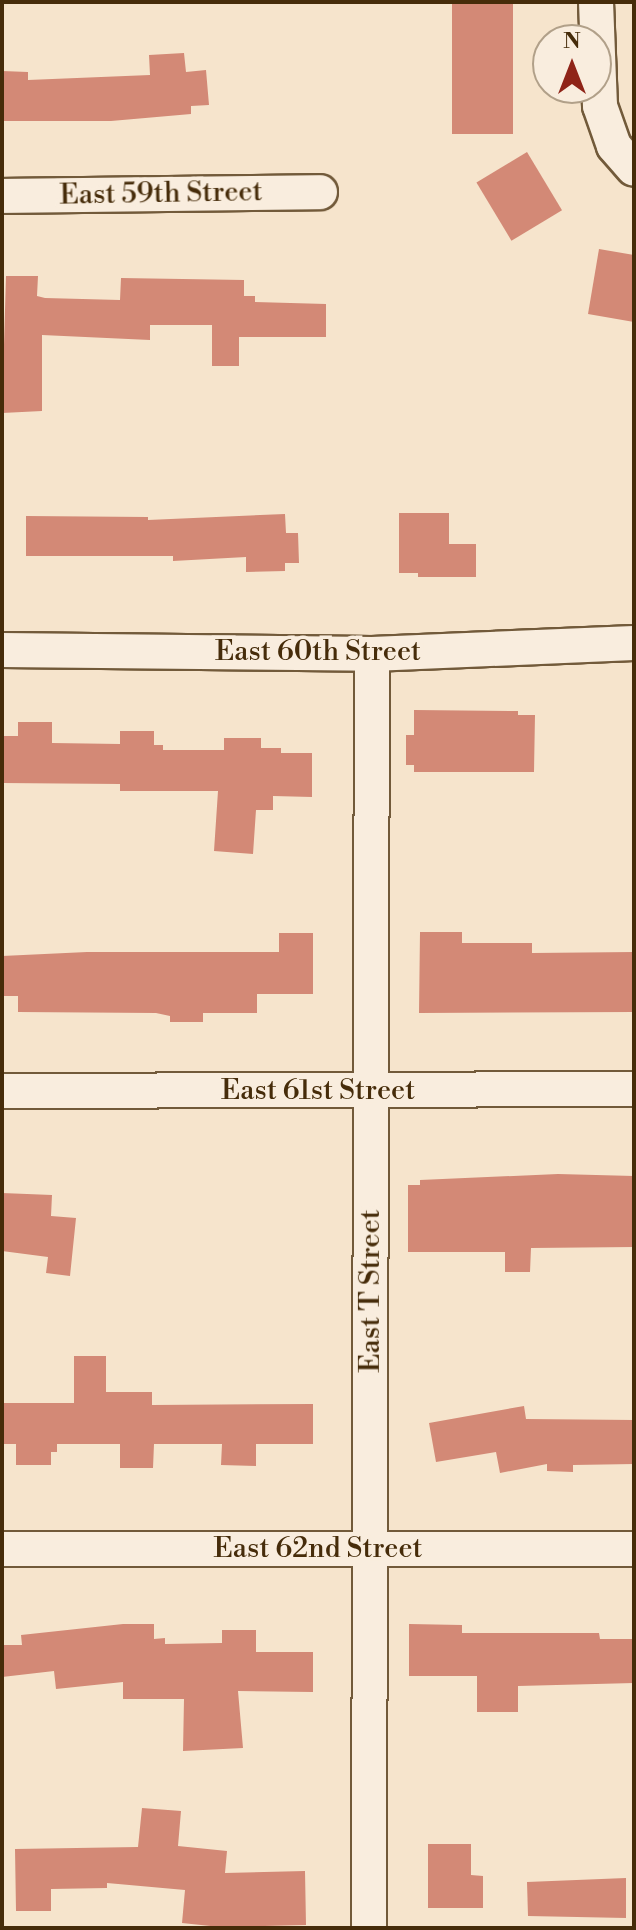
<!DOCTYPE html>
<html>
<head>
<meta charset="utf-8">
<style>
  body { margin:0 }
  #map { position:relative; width:636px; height:1930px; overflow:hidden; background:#f6e4cc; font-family:"Libre Bodoni",serif }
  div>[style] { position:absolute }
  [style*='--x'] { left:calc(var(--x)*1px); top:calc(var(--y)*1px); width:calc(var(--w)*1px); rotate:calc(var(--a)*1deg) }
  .building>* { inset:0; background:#d38976; transform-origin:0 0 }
  .roads { filter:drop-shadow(2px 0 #725a3a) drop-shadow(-2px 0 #725a3a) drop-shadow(0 2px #725a3a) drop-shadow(0 -2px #725a3a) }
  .street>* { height:34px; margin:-17px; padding:0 17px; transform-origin:17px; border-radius:17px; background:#f9edde }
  span { translate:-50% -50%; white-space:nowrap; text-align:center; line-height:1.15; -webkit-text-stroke:7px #f9edde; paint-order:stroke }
  .street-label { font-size:28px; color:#462c0a }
  .frame { position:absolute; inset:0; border:4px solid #462c0a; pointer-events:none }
  .north { position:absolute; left:532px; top:24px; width:80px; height:80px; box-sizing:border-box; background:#f9edde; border:2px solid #b1a089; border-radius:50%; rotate:0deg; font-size:22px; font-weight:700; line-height:32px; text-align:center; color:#462c0a }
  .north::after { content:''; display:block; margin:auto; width:28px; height:36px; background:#8f2418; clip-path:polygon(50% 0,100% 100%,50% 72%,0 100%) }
</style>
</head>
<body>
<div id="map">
  <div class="building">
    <div style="left:452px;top:2px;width:61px;height:132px"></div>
    <div style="clip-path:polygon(184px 53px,186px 72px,206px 70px,209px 105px,191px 106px,191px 114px,111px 121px,2px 121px,2px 71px,28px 72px,28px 80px,150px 75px,149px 55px)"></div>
    <div style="left:527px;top:152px;width:68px;height:59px;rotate:59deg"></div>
    <div style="clip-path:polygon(599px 249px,634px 255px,634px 322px,588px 314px)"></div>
    <div style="clip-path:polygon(6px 276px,38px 276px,37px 296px,45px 298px,120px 300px,121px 278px,244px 280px,244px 296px,255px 296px,255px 302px,326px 304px,326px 337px,239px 337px,239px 366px,212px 366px,212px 325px,150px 325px,150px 340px,42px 335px,42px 411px,2px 413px)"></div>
    <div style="clip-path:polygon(399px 513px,449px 513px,449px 544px,476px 544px,476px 577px,418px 577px,418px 573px,399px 573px)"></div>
    <div style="clip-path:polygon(285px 514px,286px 533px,298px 533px,299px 563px,285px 563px,285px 571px,246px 572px,246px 557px,173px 561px,173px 556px,26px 556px,26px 516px,148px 517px,148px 520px)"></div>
    <div style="clip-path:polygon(414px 710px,518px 711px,518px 715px,535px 715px,534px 772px,414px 772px,414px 765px,406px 765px,406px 735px,414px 735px)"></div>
    <div style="clip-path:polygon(18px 722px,52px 722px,52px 743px,120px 744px,120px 731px,154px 731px,154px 745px,163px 745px,163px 750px,224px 750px,224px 738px,261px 738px,261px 748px,281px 748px,281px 753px,312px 753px,312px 797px,273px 796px,273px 810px,256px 810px,253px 854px,214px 851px,218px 791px,120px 791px,120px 784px,2px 783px,2px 736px,18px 736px)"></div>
    <div style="clip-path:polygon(420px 932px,462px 932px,462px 943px,532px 943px,532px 953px,634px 952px,634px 1012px,419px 1013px)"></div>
    <div style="clip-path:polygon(279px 933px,313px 933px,313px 994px,257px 994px,257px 1013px,203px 1013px,203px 1022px,170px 1022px,170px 1016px,156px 1013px,18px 1012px,18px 996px,2px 996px,2px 956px,87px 952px,279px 952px)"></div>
    <div style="clip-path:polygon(558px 1174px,634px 1176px,634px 1247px,531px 1248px,530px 1272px,505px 1272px,505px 1252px,408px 1252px,408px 1185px,420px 1185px,420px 1180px)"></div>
    <div style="clip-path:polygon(2px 1193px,52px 1195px,51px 1216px,76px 1218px,70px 1276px,46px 1273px,48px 1257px,2px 1251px)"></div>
    <div style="clip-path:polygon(74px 1356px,106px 1356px,106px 1392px,152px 1392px,152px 1405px,313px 1404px,313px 1444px,256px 1444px,256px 1466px,221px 1465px,222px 1444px,154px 1444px,153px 1468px,120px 1468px,120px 1444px,57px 1444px,57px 1452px,51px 1452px,51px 1465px,16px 1465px,16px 1444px,2px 1444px,2px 1403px,74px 1403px)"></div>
    <div style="clip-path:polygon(524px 1406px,526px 1419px,634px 1420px,634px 1464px,573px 1465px,573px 1472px,547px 1471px,547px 1464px,500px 1473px,496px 1452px,436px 1462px,429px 1423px)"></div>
    <div style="clip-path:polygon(123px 1624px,154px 1624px,154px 1639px,165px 1638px,165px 1644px,222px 1643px,222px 1630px,256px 1630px,256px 1652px,313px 1652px,313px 1692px,238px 1691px,243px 1748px,183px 1751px,184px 1699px,123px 1699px,123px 1682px,56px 1689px,54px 1671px,2px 1677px,2px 1645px,22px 1645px,21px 1635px)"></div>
    <div style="clip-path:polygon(409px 1624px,462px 1625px,462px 1633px,599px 1633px,600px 1639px,634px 1639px,634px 1683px,518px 1686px,518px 1712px,477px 1712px,477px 1676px,409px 1676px)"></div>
    <div style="clip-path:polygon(142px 1808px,181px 1811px,178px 1846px,227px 1851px,225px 1873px,305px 1871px,306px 1925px,220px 1927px,182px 1923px,185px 1890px,107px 1883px,107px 1888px,51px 1889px,51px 1911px,16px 1911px,15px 1849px,138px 1847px)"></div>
    <div style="clip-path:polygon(428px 1844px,471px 1844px,471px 1875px,483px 1876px,483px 1908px,428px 1908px)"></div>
    <div style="clip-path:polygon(626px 1878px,626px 1918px,528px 1916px,527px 1882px)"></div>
  </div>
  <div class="roads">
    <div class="street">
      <div style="--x:596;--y:2;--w:104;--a:87.8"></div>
      <div style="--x:600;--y:106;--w:42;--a:70.7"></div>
      <div style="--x:614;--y:146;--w:30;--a:49"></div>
      <div style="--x:2;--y:196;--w:318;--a:-0.7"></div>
      <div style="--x:2;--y:650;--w:370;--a:0.6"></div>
      <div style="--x:372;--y:654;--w:262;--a:-2.4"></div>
      <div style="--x:2;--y:1091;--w:632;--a:-0.18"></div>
      <div style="--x:2;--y:1549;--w:632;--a:0"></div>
      <div style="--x:369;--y:1928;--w:1274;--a:-89.87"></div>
    </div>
  </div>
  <div class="street-label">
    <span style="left:161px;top:194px;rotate:-1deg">East 59th Street</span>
    <span style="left:318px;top:652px">East 60th Street</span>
    <span style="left:318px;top:1091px">East 61st Street</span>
    <span style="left:371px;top:1291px;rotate:-90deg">East T Street</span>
    <span style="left:318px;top:1549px">East 62nd Street</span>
  </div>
  <div class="frame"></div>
  <div class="north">N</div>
</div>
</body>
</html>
